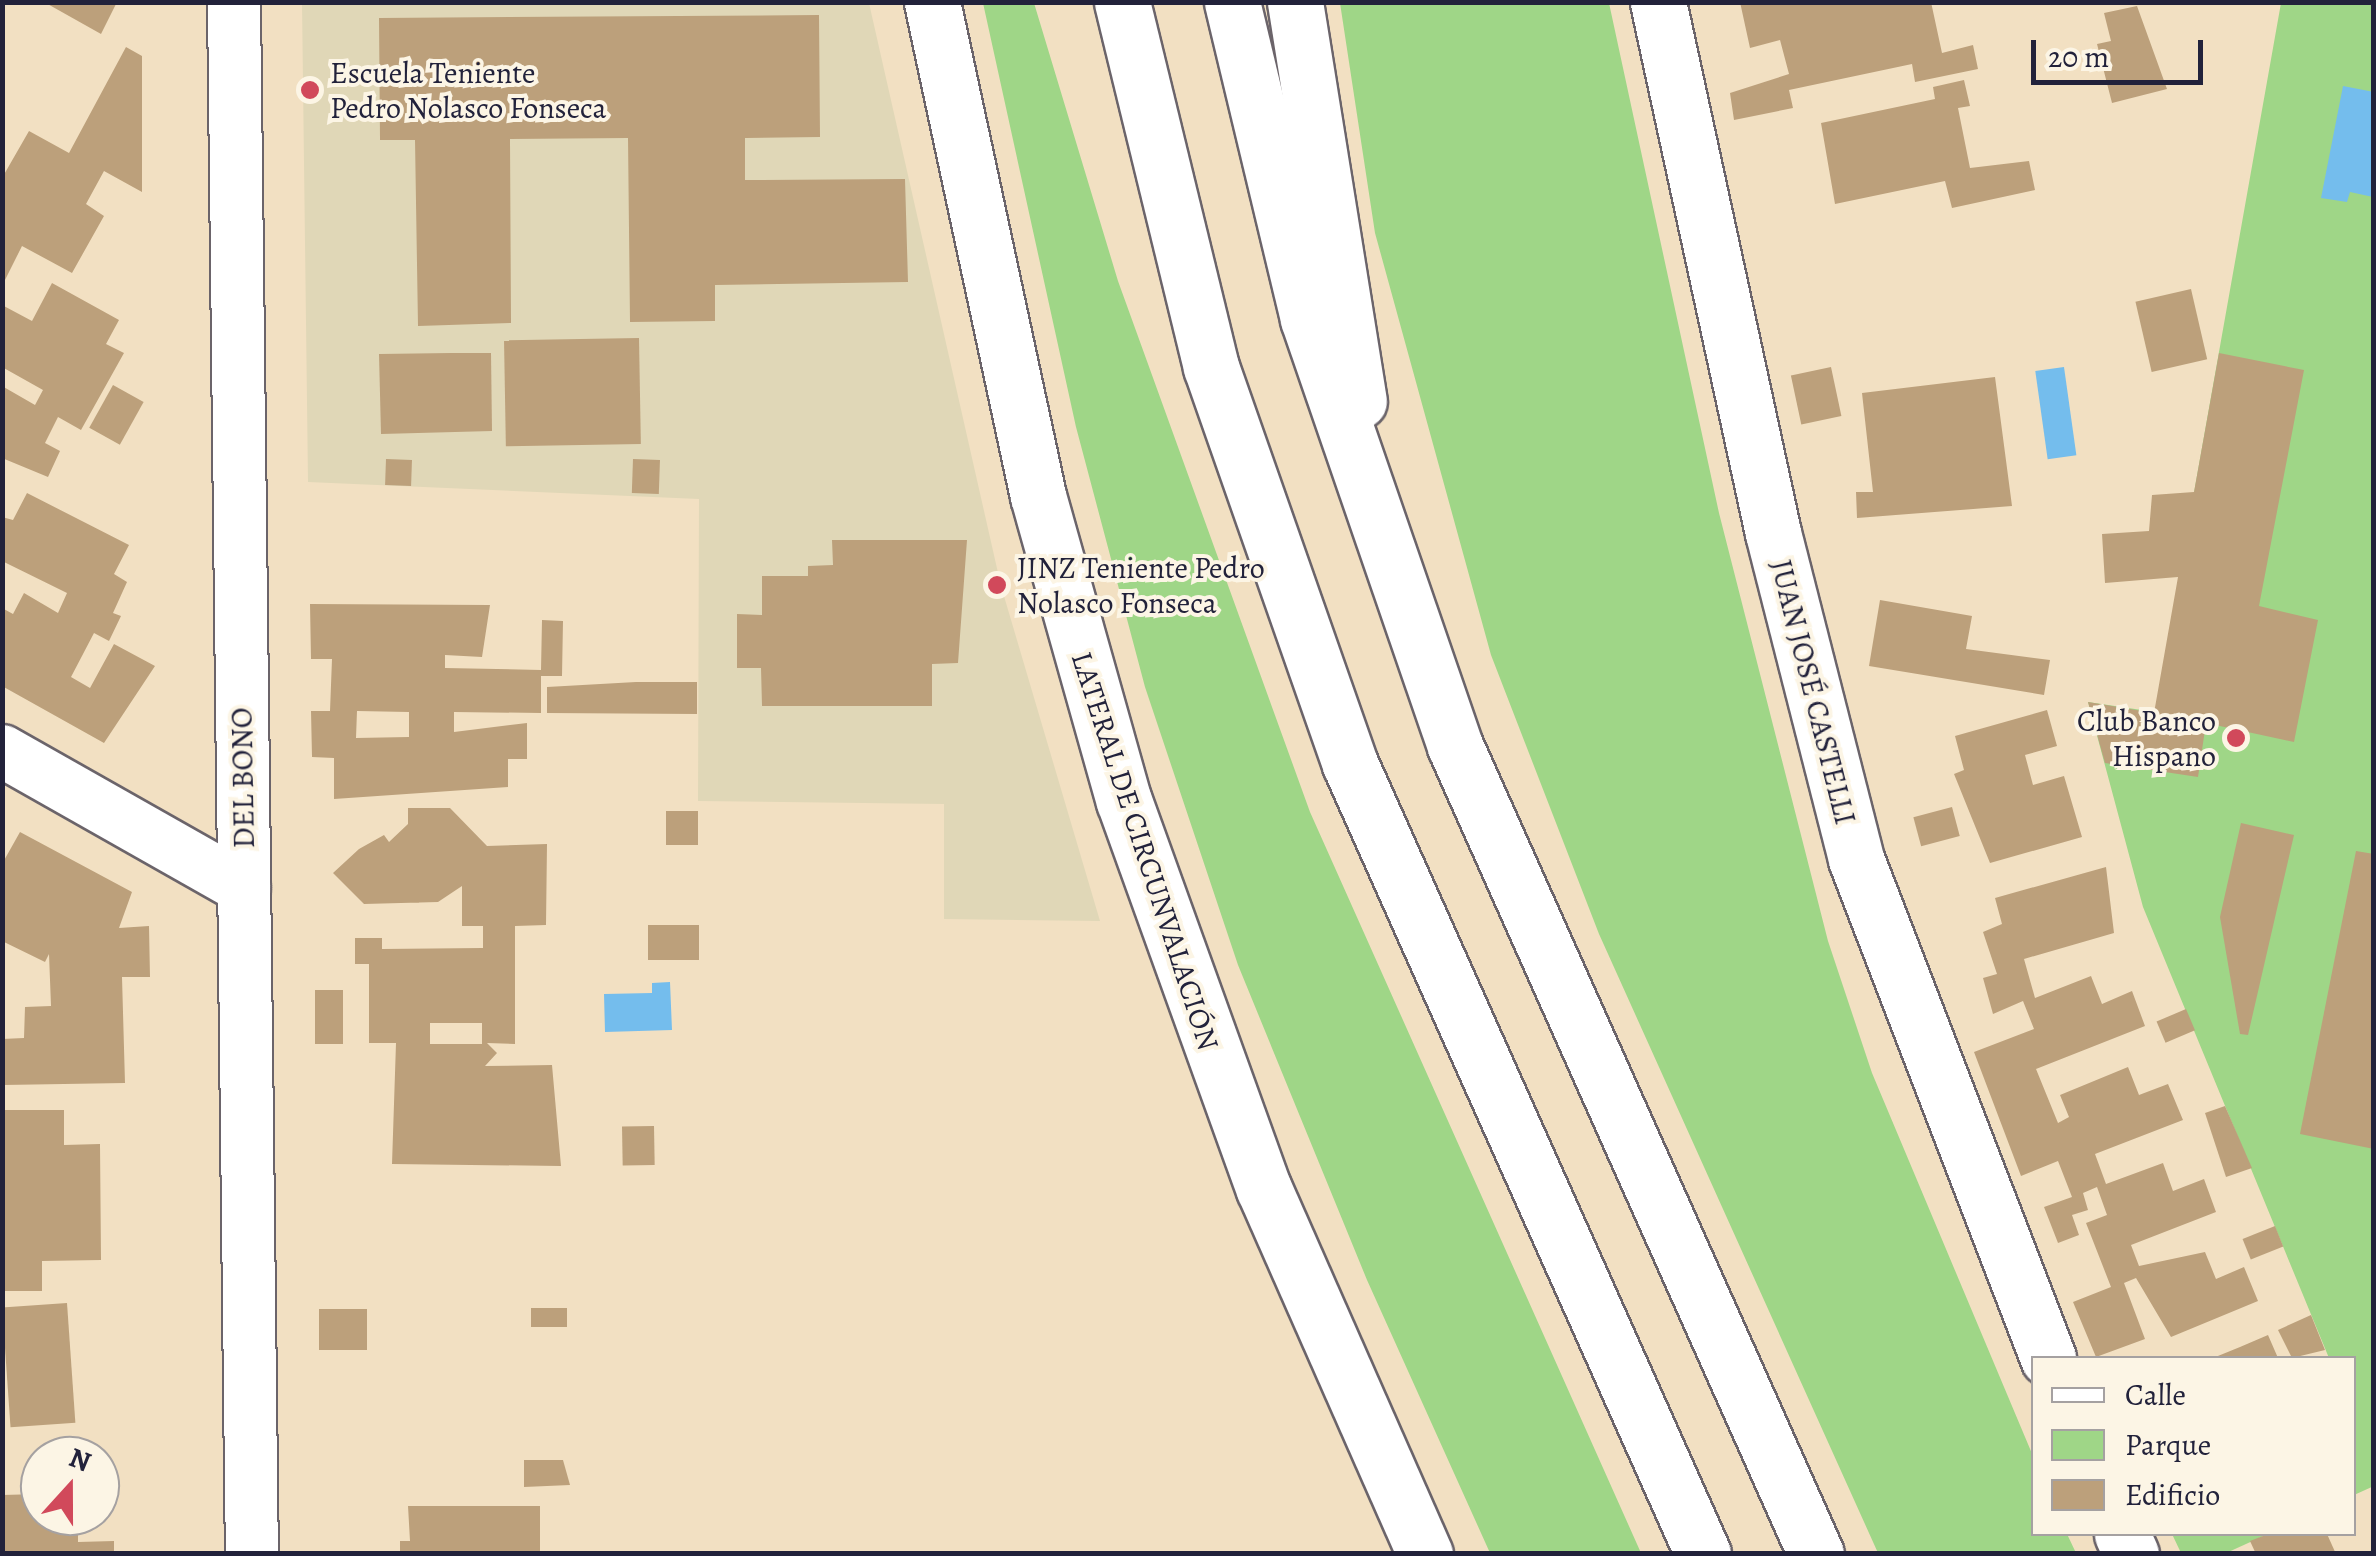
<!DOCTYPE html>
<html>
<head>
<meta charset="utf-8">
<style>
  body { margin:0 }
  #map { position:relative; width:2376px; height:1556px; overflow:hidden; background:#f2e0c2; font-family:Alegreya,serif }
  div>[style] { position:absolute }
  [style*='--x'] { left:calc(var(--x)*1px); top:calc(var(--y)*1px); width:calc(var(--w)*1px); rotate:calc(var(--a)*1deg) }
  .built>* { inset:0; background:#e0d7b7 }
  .green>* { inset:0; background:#9fd687 }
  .water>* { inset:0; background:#74bded; transform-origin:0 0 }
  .building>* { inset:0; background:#bca07b; transform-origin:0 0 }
  .roads { filter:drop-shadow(2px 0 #6b646a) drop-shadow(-2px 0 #6b646a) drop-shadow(0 2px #6b646a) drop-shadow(0 -2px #6b646a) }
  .street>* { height:52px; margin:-26px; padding:0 26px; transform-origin:26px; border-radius:26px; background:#fff }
  .secondary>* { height:55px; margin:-27.5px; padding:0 27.5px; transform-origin:27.5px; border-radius:27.5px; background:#fff }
  .highway>* { height:55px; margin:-27.5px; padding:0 27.5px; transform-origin:27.5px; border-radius:27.5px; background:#fff }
  .dots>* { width:28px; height:28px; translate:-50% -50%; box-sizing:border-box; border:5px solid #fcf5e5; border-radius:50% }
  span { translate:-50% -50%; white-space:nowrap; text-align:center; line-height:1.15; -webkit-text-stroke:8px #fcf5e5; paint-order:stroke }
  .poi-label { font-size:30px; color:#22223b }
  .left { translate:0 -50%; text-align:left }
  .right { translate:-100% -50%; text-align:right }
  .street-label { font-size:30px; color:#22223b }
  .frame { position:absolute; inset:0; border:5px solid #22223b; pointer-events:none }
  .legend { position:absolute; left:2031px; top:1356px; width:325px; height:180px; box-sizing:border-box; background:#fcf5e5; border:2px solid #a5a1a1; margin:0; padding:12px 18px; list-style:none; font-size:30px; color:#22223b }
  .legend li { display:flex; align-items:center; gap:20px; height:50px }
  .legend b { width:50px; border:2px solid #a5a1a1 }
  .north { position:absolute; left:20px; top:1436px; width:100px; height:100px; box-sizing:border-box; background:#fcf5e5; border:2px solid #a5a1a1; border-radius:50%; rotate:21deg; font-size:28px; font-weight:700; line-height:40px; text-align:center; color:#22223b }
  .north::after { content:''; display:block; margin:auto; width:35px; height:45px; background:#d1495b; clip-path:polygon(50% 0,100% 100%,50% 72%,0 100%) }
  .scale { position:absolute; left:2031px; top:40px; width:172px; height:45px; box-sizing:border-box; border:5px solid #22223b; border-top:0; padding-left:12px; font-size:30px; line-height:35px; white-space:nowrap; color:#22223b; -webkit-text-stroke:8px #fcf5e5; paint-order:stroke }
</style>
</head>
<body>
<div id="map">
  <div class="built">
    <div style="clip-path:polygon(302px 3px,869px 3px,1001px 586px,1100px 921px,944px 919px,944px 804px,698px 801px,699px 499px,308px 482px)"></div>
  </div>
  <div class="green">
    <div style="clip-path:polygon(983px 3px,1034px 3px,1118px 281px,1310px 812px,1641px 1553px,1490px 1553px,1367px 1280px,1238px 965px,1145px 687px,1076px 427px)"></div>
    <div style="clip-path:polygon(1340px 3px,1609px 3px,1719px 513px,1828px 941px,1872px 1073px,2033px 1456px,2034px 1534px,2067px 1534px,2076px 1553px,1878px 1553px,1599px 934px,1491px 655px,1375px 233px)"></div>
    <div style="clip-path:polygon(2281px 3px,2373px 3px,2374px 1486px,2354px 1495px,2354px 1358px,2329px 1358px,2143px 907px,2088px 702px,2155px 712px)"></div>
    <div style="clip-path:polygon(2172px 1534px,2268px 1534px,2224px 1554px,2181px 1553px)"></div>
  </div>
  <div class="water">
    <div style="clip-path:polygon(2343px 86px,2374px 92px,2373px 197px,2350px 192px,2347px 202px,2321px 198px)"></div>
    <div style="left:2064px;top:367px;width:89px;height:29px;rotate:82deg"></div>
    <div style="clip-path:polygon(670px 982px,672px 1030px,605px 1032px,604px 994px,652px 993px,652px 983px)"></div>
  </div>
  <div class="building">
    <div style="clip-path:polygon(44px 2px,117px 2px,101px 34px)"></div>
    <div style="clip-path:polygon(1740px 2px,1931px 2px,1942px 53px,1973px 45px,1978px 69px,1915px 82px,1912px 64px,1789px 90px,1793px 108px,1734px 120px,1730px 93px,1789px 74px,1780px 40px,1750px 48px)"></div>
    <div style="clip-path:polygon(2137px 6px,2167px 89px,2112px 103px,2097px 44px,2111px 41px,2104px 13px)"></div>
    <div style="clip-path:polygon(819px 15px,820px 137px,745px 138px,745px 180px,905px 179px,908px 282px,715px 285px,715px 321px,630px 322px,628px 138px,510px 139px,511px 323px,418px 326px,415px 140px,380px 140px,379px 18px)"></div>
    <div style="clip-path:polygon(126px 47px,142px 56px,142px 192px,104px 171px,86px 204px,104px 216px,72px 273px,22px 246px,2px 286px,2px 178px,29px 131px,69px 153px)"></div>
    <div style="clip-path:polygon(1964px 80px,1970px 106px,1958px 108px,1970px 168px,2029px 161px,2035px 190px,1952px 208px,1945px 181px,1835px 204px,1821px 123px,1935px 99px,1933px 87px)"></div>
    <div style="clip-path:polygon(52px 283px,119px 320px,106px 344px,124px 353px,81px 430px,58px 417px,45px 443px,60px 451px,48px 477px,2px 458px,2px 386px,35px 405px,43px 390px,2px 367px,2px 305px,32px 321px)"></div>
    <div style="left:2191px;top:289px;width:72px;height:57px;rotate:77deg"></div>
    <div style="left:639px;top:338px;width:106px;height:135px;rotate:89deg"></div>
    <div style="clip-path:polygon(451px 353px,491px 353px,492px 431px,381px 434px,379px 354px)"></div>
    <div style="clip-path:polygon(2219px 353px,2304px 370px,2259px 606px,2318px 620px,2294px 742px,2206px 723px,2198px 777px,2105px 763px,2088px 702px,2154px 713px,2178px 577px,2105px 583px,2102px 534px,2149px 531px,2152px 495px,2194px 492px)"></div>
    <div style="left:1831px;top:367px;width:50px;height:41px;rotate:78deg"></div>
    <div style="clip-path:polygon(1995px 377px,2012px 506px,1857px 518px,1856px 492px,1873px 492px,1862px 393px)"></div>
    <div style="left:113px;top:385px;width:35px;height:49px;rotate:29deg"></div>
    <div style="left:386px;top:459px;width:26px;height:26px;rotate:2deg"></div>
    <div style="left:633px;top:459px;width:27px;height:34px;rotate:2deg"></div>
    <div style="clip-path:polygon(27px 493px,129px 545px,114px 574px,127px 582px,113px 613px,121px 616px,109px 641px,94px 633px,71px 677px,90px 688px,114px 644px,155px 666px,104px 743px,2px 686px,2px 608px,13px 614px,24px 593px,58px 613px,67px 593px,2px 561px,2px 517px,13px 520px)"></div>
    <div style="clip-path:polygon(832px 540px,967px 540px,958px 663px,932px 664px,932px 706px,762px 706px,761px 668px,737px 668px,737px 614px,762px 615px,762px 576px,808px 576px,808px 566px,833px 565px)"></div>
    <div style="clip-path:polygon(1880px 600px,1972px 616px,1966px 649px,2050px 660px,2044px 695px,1869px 666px)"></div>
    <div style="clip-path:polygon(evenodd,310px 604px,490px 605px,482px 657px,445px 655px,445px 668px,541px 670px,542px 620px,563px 621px,562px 676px,541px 676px,541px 713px,454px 712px,454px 732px,527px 723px,527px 759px,508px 759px,508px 787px,334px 799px,334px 758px,312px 757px,311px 711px,330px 711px,332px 659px,311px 659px,310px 604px,357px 711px,409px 712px,409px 737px,356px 738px,357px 711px)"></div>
    <div style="clip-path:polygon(636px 682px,697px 682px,697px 714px,547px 713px,547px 687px)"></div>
    <div style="clip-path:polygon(2047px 710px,2057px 746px,2025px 755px,2033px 785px,2064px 776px,2082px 837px,1990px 863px,1954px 774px,1964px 770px,1955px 736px)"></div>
    <div style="left:1952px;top:807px;width:30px;height:40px;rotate:75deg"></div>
    <div style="clip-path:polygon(evenodd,408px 808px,450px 808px,487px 846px,547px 844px,546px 925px,515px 926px,515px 1044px,487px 1043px,497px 1053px,485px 1066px,552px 1065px,561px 1166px,392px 1164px,396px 1043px,369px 1043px,369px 964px,355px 964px,355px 938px,382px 938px,382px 949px,483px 948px,483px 926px,462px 926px,462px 886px,438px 902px,364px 904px,333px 873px,359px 849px,384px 835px,389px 842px,408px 824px,408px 808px,430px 1023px,482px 1023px,482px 1044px,430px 1044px,430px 1023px)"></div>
    <div style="left:666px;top:811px;width:32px;height:34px"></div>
    <div style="clip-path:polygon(2241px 823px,2294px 835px,2248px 1035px,2240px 1034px,2220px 917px)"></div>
    <div style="clip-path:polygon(20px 832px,132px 892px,119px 928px,149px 926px,150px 977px,122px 977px,125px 1083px,3px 1085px,2px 1039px,24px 1038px,25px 1007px,51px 1006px,49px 954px,45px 962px,2px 941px,2px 864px)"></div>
    <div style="clip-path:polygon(2356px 851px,2374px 854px,2374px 1149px,2300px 1134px)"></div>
    <div style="clip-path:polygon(2106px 867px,2114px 933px,2024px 959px,2035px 998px,2091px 976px,2102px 1004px,2132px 991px,2145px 1026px,2036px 1069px,2058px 1123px,2069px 1117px,2060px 1095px,2128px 1067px,2139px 1095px,2168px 1084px,2183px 1120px,2095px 1154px,2106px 1184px,2163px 1163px,2173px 1191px,2204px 1179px,2216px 1212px,2131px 1245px,2139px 1266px,2205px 1252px,2216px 1279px,2244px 1267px,2258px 1301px,2171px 1337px,2136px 1278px,2124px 1283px,2145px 1339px,2096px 1357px,2073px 1302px,2111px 1287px,2086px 1223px,2107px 1215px,2097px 1187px,2083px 1193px,2088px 1210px,2072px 1215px,2079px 1235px,2058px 1243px,2044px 1207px,2072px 1197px,2058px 1161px,2021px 1176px,1974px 1052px,2034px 1029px,2023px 1001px,1993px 1014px,1983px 978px,1997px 974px,1983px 932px,2002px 924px,1995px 898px)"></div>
    <div style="left:648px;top:925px;width:51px;height:35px"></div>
    <div style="left:343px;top:990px;width:54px;height:28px;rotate:90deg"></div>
    <div style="left:2186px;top:1009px;width:23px;height:32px;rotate:67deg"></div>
    <div style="clip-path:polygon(2225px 1106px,2252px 1168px,2226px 1177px,2205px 1113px)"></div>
    <div style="clip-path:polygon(2px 1110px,64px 1110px,64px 1145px,100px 1144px,101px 1260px,42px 1261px,42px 1291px,4px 1291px)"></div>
    <div style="left:654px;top:1126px;width:39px;height:32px;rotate:89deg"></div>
    <div style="left:2275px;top:1226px;width:22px;height:35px;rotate:68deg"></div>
    <div style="left:67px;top:1303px;width:120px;height:65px;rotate:86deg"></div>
    <div style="left:531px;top:1308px;width:36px;height:19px"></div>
    <div style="left:319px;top:1309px;width:48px;height:41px"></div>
    <div style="clip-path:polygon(2311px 1315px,2325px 1350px,2292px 1358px,2278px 1330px)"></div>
    <div style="clip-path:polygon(2268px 1335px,2278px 1358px,2213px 1358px,2240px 1347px)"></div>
    <div style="clip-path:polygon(524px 1460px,563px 1460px,570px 1485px,524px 1487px)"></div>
    <div style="clip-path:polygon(40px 1494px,40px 1516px,78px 1516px,78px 1542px,114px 1541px,114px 1554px,2px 1554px,2px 1495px)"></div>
    <div style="clip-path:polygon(408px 1506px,540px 1506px,540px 1554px,400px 1554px,400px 1541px,410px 1541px)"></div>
    <div style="clip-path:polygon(2268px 1534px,2327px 1534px,2336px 1554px,2256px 1554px,2250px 1541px)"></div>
  </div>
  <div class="roads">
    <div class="street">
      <div style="--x:234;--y:2;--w:1552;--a:89.34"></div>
      <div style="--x:2;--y:751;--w:278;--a:29.5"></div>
    </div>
    <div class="secondary">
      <div style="--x:932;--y:2;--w:505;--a:77.89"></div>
      <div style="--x:1038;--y:496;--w:317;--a:74.3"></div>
      <div style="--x:1124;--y:801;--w:412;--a:70.2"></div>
      <div style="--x:1264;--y:1189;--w:399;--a:66.2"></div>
      <div style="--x:1658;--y:2;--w:543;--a:77.78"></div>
      <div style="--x:1773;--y:533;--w:336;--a:75.7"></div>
      <div style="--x:1856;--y:859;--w:535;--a:68.95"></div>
      <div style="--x:2122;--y:1534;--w:22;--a:66"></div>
    </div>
    <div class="highway">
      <div style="--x:1122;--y:2;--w:376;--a:76.3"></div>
      <div style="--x:1211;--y:367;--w:421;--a:70.7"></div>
      <div style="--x:1350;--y:764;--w:865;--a:65.92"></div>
      <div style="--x:1232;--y:2;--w:326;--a:76.5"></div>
      <div style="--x:1308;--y:319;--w:452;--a:71"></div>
      <div style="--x:1455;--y:746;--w:885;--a:65.93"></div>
      <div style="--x:1295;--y:2;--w:404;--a:80.9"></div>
    </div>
  </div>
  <div class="dots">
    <div style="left:310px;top:90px;background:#d1495b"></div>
    <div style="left:997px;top:585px;background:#d1495b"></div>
    <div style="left:2236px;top:738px;background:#d1495b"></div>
  </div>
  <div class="poi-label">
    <span class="left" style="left:330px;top:90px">Escuela Teniente<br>Pedro Nolasco Fonseca</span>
    <span class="left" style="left:1017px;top:585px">JINZ Teniente Pedro<br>Nolasco Fonseca</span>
    <span class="right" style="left:2216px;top:738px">Club Banco<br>Hispano</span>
  </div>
  <div class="street-label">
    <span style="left:1813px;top:692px;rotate:76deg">JUAN JOSÉ CASTELLI</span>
    <span style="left:243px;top:778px;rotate:-91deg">DEL BONO</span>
    <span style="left:1145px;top:851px;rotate:72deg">LATERAL DE CIRCUNVALACIÓN</span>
  </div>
  <div class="frame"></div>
  <ul class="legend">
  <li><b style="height:12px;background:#fff"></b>Calle</li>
  <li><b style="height:28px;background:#9fd687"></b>Parque</li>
  <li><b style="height:28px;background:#bca07b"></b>Edificio</li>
  </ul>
  <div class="north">N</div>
  <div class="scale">20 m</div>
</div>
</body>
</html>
